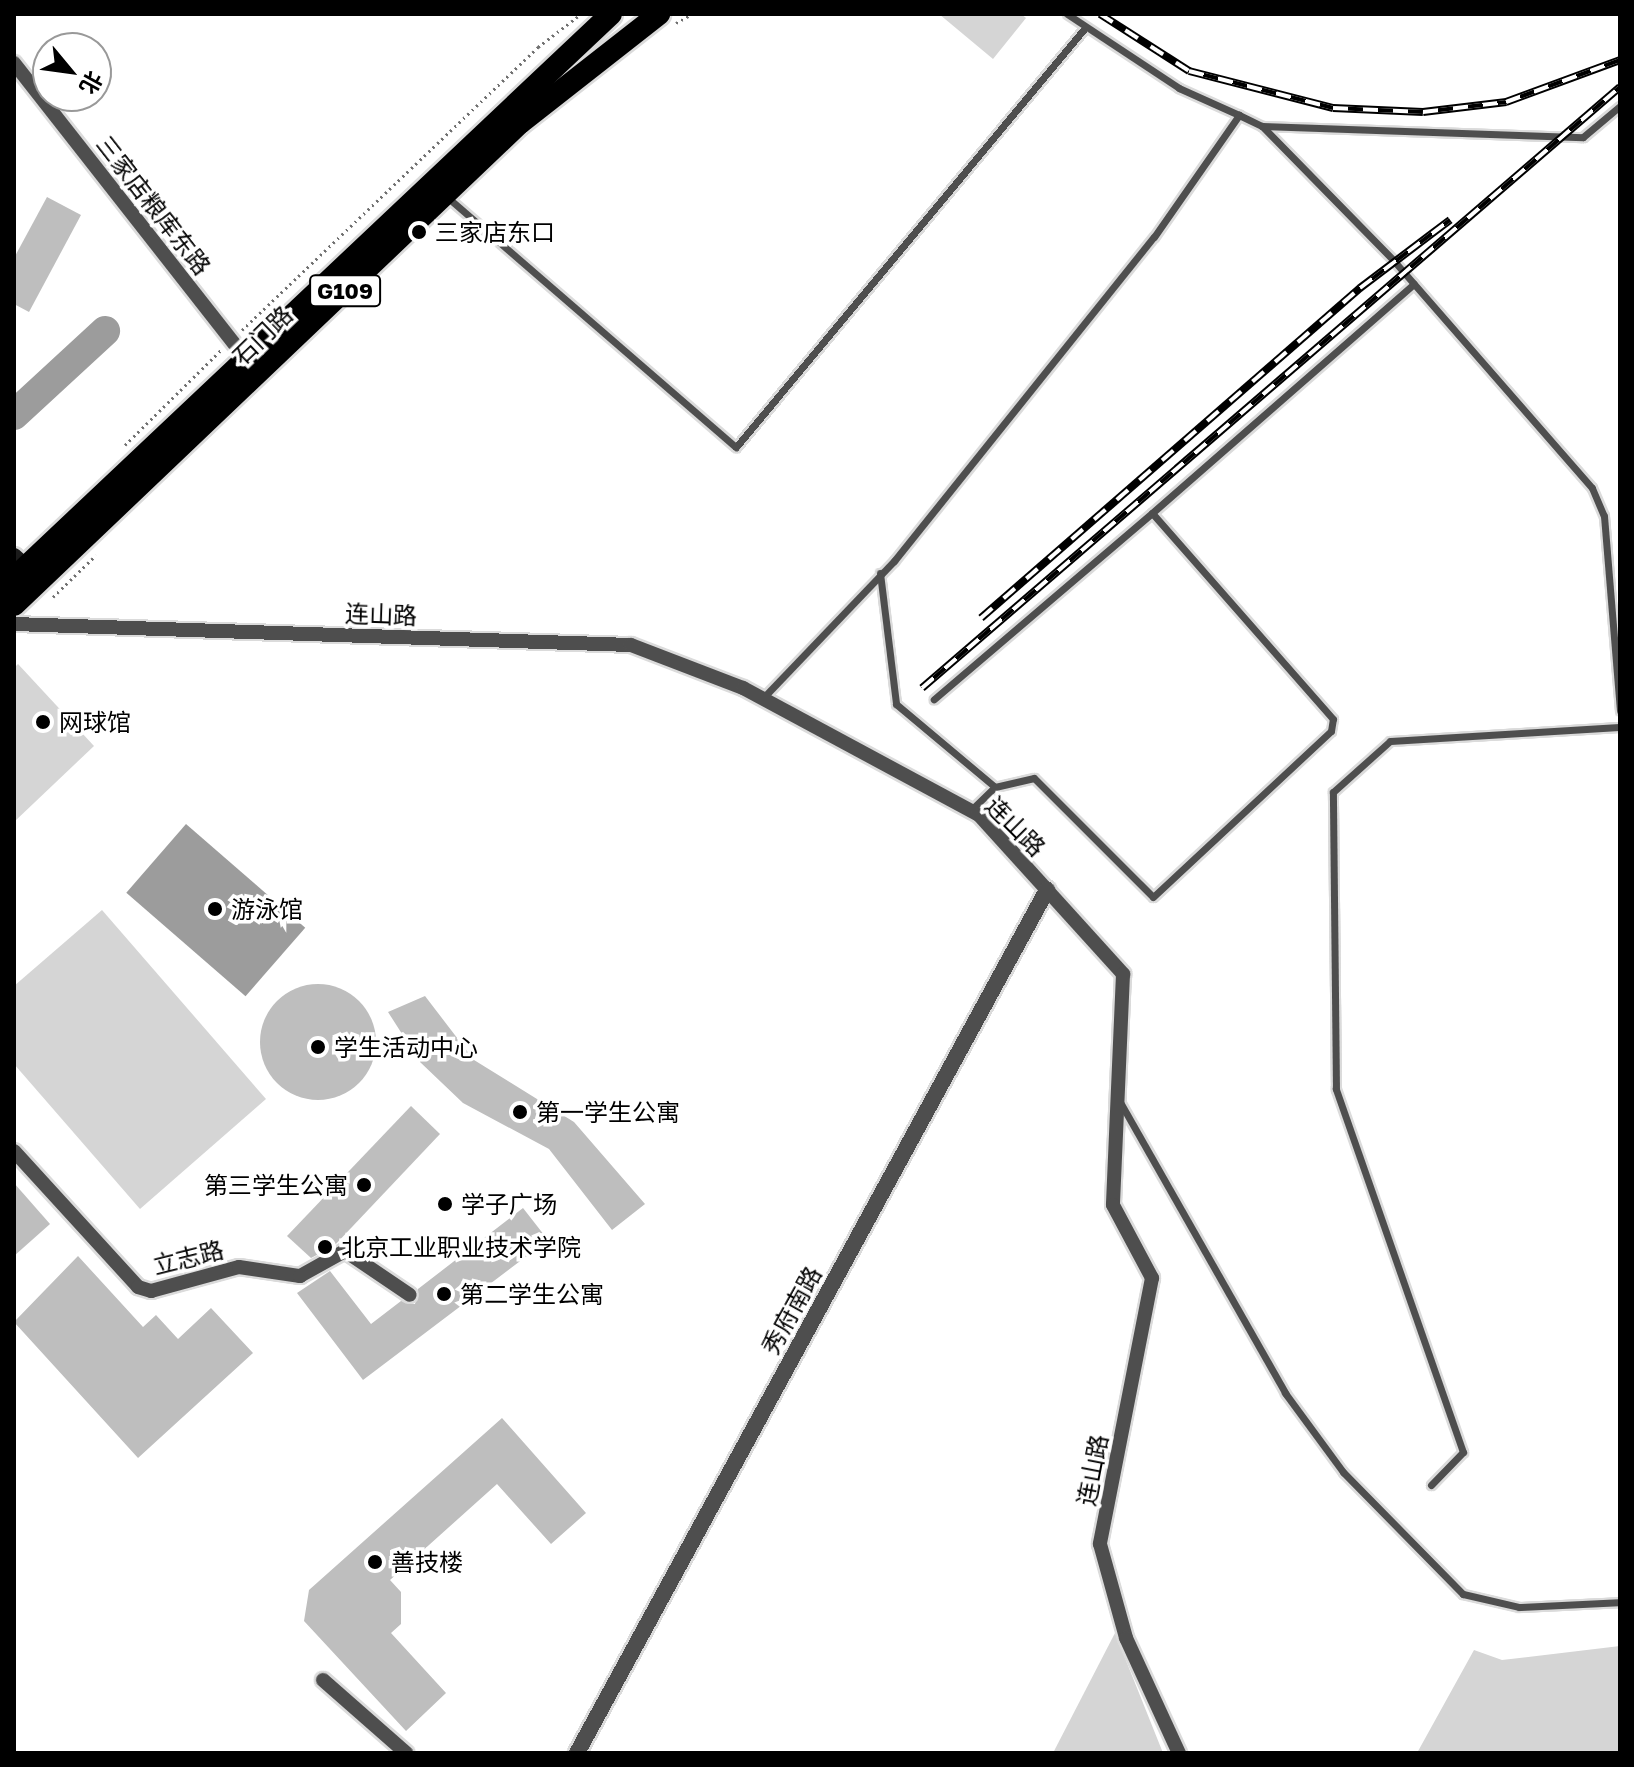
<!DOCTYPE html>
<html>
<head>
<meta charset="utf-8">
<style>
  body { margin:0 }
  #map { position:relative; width:1634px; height:1767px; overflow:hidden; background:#fff; font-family:"Golos Text","Noto Sans SC",sans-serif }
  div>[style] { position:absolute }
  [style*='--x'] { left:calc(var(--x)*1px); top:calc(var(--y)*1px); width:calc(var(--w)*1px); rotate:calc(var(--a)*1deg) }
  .green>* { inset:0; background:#d5d5d5 }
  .water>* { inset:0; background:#9c9c9c; transform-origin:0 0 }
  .river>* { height:30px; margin:-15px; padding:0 15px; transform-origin:15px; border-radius:15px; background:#9c9c9c }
  .building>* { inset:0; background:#bebebe }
  .round { border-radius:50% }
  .path>* { height:3px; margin-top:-1.5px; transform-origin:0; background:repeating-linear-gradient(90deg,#707070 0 2px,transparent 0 6px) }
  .roads { filter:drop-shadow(2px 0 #dbdbdb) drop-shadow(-2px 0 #dbdbdb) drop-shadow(0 2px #dbdbdb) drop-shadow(0 -2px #dbdbdb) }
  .service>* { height:7px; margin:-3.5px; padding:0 3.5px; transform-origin:3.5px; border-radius:3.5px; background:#4e4e4e }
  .minor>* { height:14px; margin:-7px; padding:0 7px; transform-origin:7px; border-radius:7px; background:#4e4e4e }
  .tertiary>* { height:16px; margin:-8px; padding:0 8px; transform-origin:8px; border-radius:8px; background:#4e4e4e }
  .secondary>* { height:16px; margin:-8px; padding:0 8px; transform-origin:8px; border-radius:8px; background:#1b1b1b }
  .trunk>* { height:22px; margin:-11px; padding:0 11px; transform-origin:11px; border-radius:11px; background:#000 }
  .rail>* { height:8px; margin-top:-4px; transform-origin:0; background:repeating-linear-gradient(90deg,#fff 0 15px,#000 0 30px); box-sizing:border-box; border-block:2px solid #000 }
  .dots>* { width:22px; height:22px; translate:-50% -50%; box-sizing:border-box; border:4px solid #fff; border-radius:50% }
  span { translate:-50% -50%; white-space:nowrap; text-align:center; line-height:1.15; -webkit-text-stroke:7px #fff; paint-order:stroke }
  .shield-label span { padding:2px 6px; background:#fff; border:2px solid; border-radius:6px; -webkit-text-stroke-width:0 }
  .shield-label { font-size:22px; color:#000; font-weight:700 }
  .street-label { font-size:24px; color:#000 }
  .poi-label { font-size:24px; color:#000 }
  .left { translate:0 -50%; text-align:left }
  .right { translate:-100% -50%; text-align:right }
  .frame { position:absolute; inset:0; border:16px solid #000; pointer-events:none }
  .north { position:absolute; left:32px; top:32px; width:80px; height:80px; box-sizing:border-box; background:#fff; border:2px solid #999; border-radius:50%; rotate:119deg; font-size:22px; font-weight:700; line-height:32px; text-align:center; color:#000 }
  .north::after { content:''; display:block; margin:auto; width:28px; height:36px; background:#000; clip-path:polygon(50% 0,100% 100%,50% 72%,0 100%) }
</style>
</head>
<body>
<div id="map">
  <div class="green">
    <div style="clip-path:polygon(939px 14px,1021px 14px,1026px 18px,993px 59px)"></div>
    <div style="clip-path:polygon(18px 664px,94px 746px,14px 822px,14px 668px)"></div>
    <div style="clip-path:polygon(102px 910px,266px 1099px,140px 1209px,14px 1064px,14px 986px)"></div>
    <div style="clip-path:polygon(1115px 1633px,1163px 1753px,1053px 1753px)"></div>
    <div style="clip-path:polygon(1620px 1646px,1620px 1753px,1417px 1753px,1474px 1650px,1502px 1660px)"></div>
  </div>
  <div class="water">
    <div style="left:186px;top:824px;width:158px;height:91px;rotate:41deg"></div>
  </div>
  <div class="river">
    <div style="--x:14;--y:415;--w:124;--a:-42.7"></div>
  </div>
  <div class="building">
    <div style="clip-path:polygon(47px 197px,81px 215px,29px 312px,14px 304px,14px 258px)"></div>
    <div class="round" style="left:260px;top:984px;width:116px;height:116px"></div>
    <div style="clip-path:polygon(425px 996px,474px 1060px,574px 1122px,645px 1204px,612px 1230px,549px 1149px,463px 1103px,420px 1062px,388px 1012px)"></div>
    <div style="clip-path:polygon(411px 1106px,440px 1134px,334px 1246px,311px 1258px,287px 1236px)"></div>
    <div style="clip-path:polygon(14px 1183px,50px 1224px,14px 1256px)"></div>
    <div style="clip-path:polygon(523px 1208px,548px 1240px,363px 1380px,297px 1293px,330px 1271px,371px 1324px,401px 1301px,415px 1304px,418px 1289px)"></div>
    <div style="clip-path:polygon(78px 1256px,143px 1327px,156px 1315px,178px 1339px,211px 1308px,253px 1353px,138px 1458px,14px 1322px)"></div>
    <div style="clip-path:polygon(502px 1418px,586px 1513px,551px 1544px,497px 1484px,390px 1580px,401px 1592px,401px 1624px,391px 1633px,446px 1693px,406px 1731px,304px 1621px,309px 1590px)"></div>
  </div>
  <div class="path">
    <div style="--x:676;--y:23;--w:18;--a:-29"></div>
    <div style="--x:242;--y:330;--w:410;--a:-43.7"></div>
    <div style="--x:538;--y:47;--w:54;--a:-37.5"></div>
    <div style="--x:125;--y:445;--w:136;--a:-44.7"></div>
    <div style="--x:53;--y:597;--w:60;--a:-44.3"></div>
  </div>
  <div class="roads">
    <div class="service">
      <div style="--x:1239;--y:115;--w:25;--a:26"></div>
      <div style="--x:1262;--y:126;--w:189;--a:45.6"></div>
      <div style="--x:1394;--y:261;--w:301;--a:48.9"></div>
      <div style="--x:1592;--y:488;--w:30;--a:67"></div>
      <div style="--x:1604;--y:516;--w:195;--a:85.3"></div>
      <div style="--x:1262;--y:126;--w:321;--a:2"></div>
      <div style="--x:1583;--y:137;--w:48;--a:-40"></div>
      <div style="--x:447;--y:197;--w:382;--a:40.9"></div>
      <div style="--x:736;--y:447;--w:544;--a:-50.22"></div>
      <div style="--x:1152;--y:513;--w:348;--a:-41.2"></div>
      <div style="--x:880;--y:573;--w:132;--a:83"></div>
      <div style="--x:896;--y:704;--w:129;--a:40"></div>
      <div style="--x:995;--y:787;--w:40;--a:-13"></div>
      <div style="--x:1034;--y:778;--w:168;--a:45"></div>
      <div style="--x:1153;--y:897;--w:243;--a:-43"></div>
      <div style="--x:1331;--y:731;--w:12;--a:-81"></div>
      <div style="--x:1333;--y:719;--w:274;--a:-131.3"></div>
      <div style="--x:1152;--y:513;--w:287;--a:139.5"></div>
      <div style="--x:763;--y:698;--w:190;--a:-46.3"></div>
      <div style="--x:894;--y:561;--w:415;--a:-51.3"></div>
      <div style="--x:1154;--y:237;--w:149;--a:-55.1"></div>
      <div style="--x:1239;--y:115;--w:66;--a:-155.8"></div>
      <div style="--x:1179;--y:88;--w:134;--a:-146.5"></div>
      <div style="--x:971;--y:810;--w:33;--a:-44"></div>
      <div style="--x:1120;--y:1102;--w:335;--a:60.4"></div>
      <div style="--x:1285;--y:1393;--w:98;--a:53.7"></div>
      <div style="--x:1343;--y:1472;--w:171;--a:45.5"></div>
      <div style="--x:1463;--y:1594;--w:57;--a:13.1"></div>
      <div style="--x:1519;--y:1607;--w:101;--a:-2.8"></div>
      <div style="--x:1431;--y:1485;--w:46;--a:-45.9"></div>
      <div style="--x:1463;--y:1452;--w:385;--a:-109.3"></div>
      <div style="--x:1336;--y:1089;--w:297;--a:-90.6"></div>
      <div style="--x:1333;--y:792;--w:76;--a:-41.8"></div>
      <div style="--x:1390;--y:741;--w:230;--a:-3.5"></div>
    </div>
    <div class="minor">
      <div style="--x:14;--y:63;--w:384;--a:51.9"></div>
      <div style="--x:14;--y:624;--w:617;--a:1.95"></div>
      <div style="--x:631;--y:645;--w:120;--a:21"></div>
      <div style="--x:743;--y:688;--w:268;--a:28.3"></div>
      <div style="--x:979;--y:815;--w:215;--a:47.8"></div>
      <div style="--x:1123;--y:974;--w:231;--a:92.5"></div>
      <div style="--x:1113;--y:1205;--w:83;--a:61.9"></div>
      <div style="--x:1152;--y:1278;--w:271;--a:101.1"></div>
      <div style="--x:1100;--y:1544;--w:98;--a:74.5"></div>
      <div style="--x:1126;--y:1638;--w:127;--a:65.3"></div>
      <div style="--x:14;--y:1151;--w:184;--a:47.6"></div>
      <div style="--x:138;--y:1287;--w:14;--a:17"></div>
      <div style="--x:151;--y:1291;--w:91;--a:-15.3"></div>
      <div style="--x:239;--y:1267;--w:62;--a:8.4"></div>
      <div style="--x:300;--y:1276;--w:51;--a:-29.1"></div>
      <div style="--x:345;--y:1251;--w:78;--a:34.1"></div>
      <div style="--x:323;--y:1680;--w:111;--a:41.3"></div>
    </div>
    <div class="tertiary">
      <div style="--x:577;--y:1753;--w:983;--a:-61.43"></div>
    </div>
    <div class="secondary">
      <div style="--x:14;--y:556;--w:27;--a:42"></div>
    </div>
    <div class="trunk">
      <div style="--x:14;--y:578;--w:821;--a:-43.37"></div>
      <div style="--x:14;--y:605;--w:699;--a:-43.61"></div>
      <div style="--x:520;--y:123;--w:177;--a:-38.1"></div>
    </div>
  </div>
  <div class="rail">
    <div style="--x:1100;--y:14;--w:106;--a:32.6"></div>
    <div style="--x:1189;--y:71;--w:149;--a:14.4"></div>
    <div style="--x:1333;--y:108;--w:90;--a:2.5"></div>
    <div style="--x:1423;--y:112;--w:84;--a:-6.9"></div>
    <div style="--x:1506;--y:102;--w:121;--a:-20.2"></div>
    <div style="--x:981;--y:618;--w:503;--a:-41.05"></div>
    <div style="--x:1360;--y:288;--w:113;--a:-37.1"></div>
    <div style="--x:922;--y:688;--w:921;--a:-40.73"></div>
  </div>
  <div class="dots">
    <div style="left:419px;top:232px;background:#000"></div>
    <div style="left:43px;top:722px;background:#000"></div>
    <div style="left:215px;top:909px;background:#000"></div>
    <div style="left:318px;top:1047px;background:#000"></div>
    <div style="left:520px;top:1112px;background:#000"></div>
    <div style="left:364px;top:1185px;background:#000"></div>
    <div style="left:445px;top:1204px;background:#000"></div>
    <div style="left:325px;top:1247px;background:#000"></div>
    <div style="left:444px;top:1294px;background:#000"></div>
    <div style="left:375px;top:1562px;background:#000"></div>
  </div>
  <div class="shield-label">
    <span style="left:345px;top:291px">G109</span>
  </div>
  <div class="street-label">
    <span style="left:154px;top:205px;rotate:52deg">三家店粮库东路</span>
    <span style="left:262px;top:335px;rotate:-44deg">石门路</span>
    <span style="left:381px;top:614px;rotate:2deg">连山路</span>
    <span style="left:1016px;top:826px;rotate:45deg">连山路</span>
    <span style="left:188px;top:1257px;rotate:-14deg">立志路</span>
    <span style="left:791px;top:1310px;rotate:-61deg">秀府南路</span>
    <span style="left:1092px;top:1470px;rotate:-79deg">连山路</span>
  </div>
  <div class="poi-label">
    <span class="left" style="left:435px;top:232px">三家店东口</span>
    <span class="left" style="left:59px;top:722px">网球馆</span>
    <span class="left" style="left:231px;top:909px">游泳馆</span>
    <span class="left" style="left:334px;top:1047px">学生活动中心</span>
    <span class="left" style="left:536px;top:1112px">第一学生公寓</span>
    <span class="right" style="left:348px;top:1185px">第三学生公寓</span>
    <span class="left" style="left:461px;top:1204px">学子广场</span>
    <span class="left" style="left:341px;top:1247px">北京工业职业技术学院</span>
    <span class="left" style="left:460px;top:1294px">第二学生公寓</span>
    <span class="left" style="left:391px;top:1562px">善技楼</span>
  </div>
  <div class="frame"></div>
  <div class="north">北</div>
</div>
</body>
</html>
